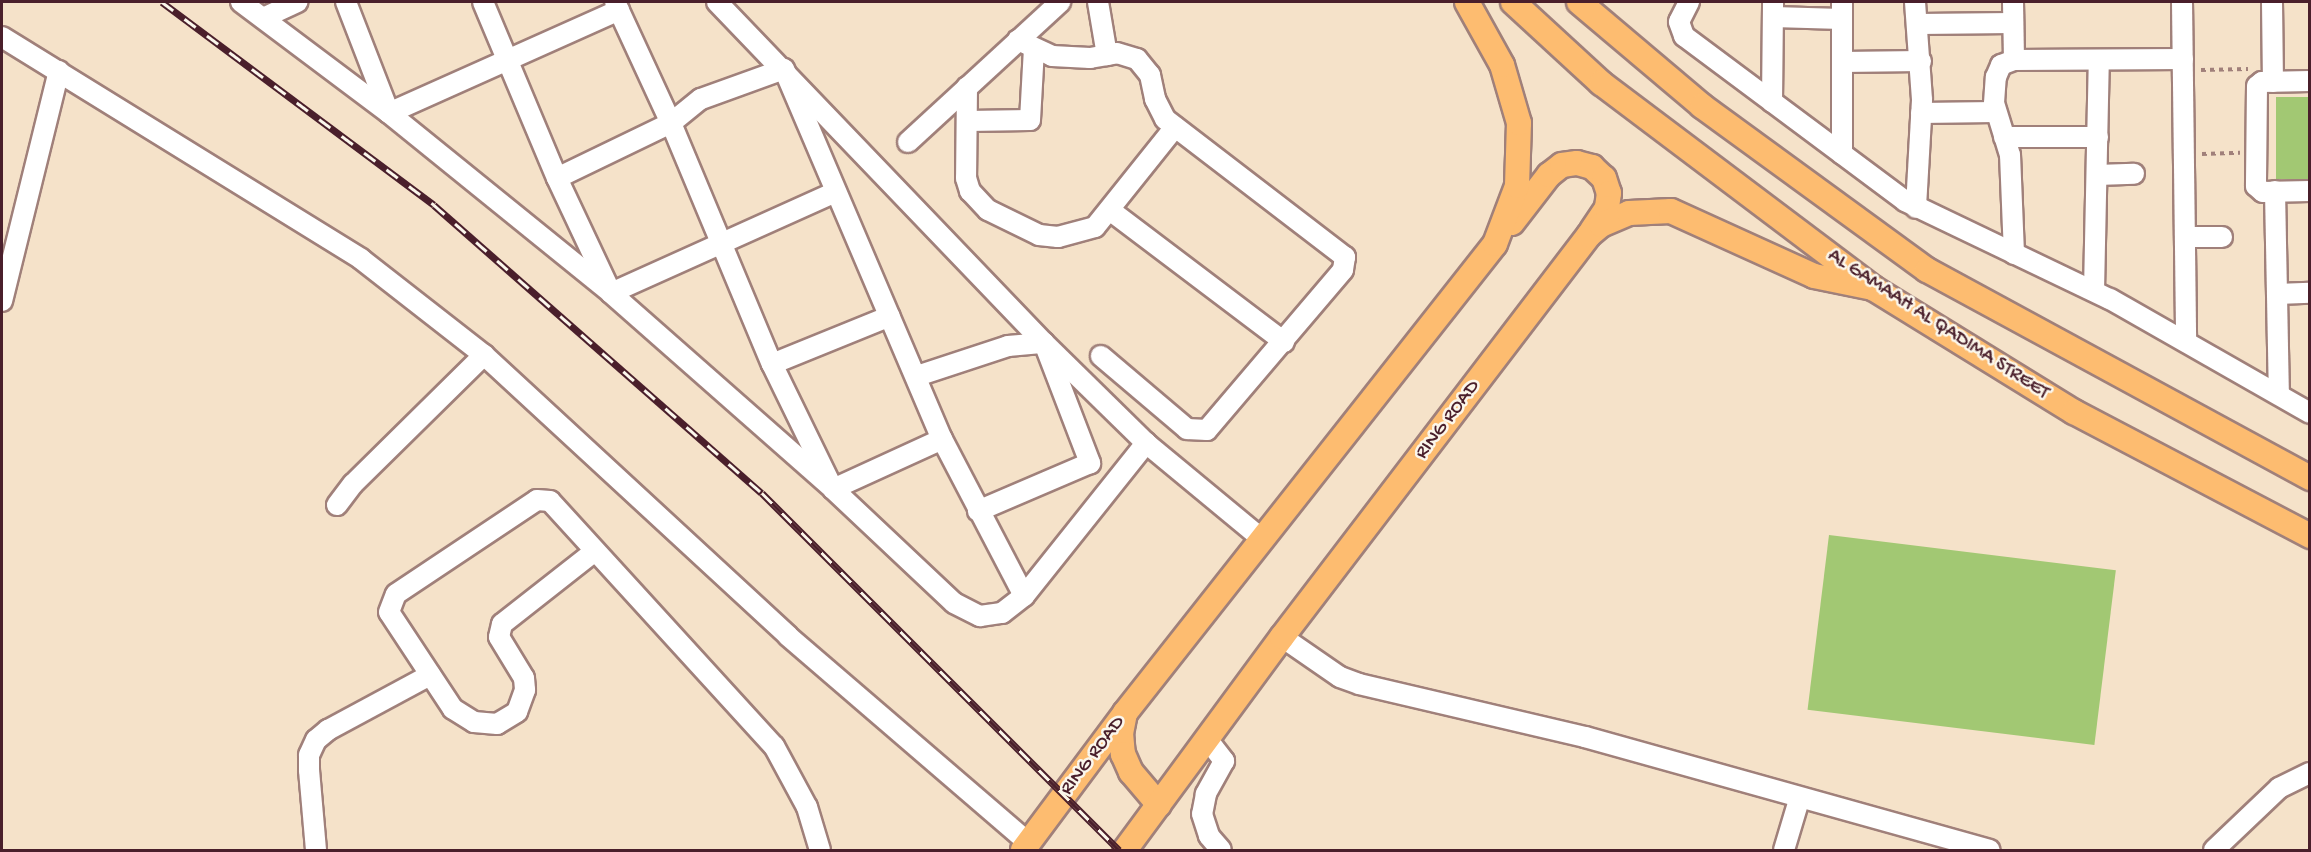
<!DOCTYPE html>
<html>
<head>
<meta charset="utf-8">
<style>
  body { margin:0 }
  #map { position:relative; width:2311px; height:852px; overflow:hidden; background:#f5e2c9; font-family:"Gochi Hand",sans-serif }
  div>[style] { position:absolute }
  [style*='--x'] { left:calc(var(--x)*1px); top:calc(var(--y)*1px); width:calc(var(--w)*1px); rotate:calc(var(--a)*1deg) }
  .green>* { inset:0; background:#a2c873; transform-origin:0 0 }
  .path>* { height:4px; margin-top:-2px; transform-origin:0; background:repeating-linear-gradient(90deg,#a0807a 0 4.5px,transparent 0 9px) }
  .roads { filter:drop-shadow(2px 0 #a0807a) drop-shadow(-2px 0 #a0807a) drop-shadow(0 2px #a0807a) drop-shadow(0 -2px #a0807a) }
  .minor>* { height:20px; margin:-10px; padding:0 10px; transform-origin:10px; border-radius:10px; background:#fff }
  .major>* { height:24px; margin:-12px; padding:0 12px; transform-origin:12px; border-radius:12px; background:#fdbc70 }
  .rail>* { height:7px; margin-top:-3.5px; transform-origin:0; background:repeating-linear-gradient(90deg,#fbf7ec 0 14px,#4a1f2b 0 28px); box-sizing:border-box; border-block:2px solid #4a1f2b }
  span { translate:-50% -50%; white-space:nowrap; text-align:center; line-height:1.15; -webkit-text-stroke:5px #fbf7ec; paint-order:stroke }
  .street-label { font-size:20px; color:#4a1f2b }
  .frame { position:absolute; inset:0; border:3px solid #4a1f2b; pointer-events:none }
</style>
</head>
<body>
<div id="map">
  <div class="green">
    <div style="left:2309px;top:97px;width:82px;height:33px;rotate:90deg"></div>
    <div style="left:1829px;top:535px;width:289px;height:176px;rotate:7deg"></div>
  </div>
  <div class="path">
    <div style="--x:2201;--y:70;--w:47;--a:-1.2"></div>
    <div style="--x:2202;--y:154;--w:38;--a:-2"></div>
  </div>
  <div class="roads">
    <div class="minor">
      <div style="--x:241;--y:2;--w:185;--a:36.9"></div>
      <div style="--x:389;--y:113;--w:286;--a:39"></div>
      <div style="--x:611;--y:293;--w:296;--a:41.4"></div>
      <div style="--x:833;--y:489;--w:166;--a:43.3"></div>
      <div style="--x:954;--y:603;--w:29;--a:27"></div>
      <div style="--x:980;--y:616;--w:22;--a:-8"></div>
      <div style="--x:1002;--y:613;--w:28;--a:-38"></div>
      <div style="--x:1024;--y:596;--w:196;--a:-51.4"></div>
      <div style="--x:346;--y:2;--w:119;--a:68.8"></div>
      <div style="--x:389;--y:113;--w:252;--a:-24.1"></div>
      <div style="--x:483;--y:2;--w:191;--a:67.2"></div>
      <div style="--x:557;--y:178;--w:127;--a:64.8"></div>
      <div style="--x:611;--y:293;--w:244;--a:-24.2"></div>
      <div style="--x:615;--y:2;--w:133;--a:65.2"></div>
      <div style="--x:671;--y:123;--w:261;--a:67.3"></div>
      <div style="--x:772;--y:364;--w:139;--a:64"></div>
      <div style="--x:833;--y:489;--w:120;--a:-24.6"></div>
      <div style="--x:717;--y:2;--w:472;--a:46.2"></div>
      <div style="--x:1044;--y:343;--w:143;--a:44.4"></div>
      <div style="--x:1146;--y:443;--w:151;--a:39.6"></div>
      <div style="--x:1098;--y:2;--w:54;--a:80.4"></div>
      <div style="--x:1689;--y:2;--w:22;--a:117"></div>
      <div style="--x:1679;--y:22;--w:15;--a:70"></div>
      <div style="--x:1684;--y:36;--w:276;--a:36.7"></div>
      <div style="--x:1905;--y:201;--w:227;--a:25.6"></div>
      <div style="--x:2110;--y:299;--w:230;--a:29.7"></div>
      <div style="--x:1915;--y:2;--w:98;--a:85.9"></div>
      <div style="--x:1922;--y:100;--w:108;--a:93.2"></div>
      <div style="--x:2013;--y:2;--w:58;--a:89"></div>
      <div style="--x:2182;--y:2;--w:338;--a:89.3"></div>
      <div style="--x:2272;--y:2;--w:80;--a:89.3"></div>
      <div style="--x:1773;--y:17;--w:69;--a:1.7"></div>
      <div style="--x:263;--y:18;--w:38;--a:-25"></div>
      <div style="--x:1919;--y:24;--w:94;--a:-0.6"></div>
      <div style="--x:2;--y:37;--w:422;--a:31.7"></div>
      <div style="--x:361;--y:259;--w:156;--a:38"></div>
      <div style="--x:484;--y:355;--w:414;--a:42.7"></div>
      <div style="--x:788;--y:636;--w:318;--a:40.7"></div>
      <div style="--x:1018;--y:40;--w:38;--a:25"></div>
      <div style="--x:1052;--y:56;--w:38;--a:3"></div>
      <div style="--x:1090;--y:58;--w:27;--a:-10"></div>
      <div style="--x:1117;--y:53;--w:21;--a:17"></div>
      <div style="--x:1137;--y:59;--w:21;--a:51"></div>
      <div style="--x:1150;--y:75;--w:25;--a:78"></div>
      <div style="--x:1155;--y:99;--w:22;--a:63"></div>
      <div style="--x:1165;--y:119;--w:227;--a:37.5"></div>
      <div style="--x:1345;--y:257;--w:13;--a:99"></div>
      <div style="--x:1343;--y:270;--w:210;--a:130.4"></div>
      <div style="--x:1207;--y:430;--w:20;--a:-177"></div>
      <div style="--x:1187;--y:429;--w:113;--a:-139.7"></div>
      <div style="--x:1842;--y:62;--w:79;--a:-0.7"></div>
      <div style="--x:2310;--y:81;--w:48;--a:178.8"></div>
      <div style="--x:2262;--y:82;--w:6;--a:141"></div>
      <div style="--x:2257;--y:86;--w:100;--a:90.6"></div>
      <div style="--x:2256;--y:186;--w:9;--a:41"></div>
      <div style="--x:2263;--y:192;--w:47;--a:-1.2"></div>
      <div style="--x:967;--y:87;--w:91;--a:90.6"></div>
      <div style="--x:966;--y:178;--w:14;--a:73"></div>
      <div style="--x:970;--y:191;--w:26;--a:47"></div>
      <div style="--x:988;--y:210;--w:57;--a:26.1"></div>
      <div style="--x:1039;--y:235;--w:19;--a:6"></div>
      <div style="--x:1058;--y:237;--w:38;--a:-15"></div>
      <div style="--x:1095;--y:227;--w:128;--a:-51.3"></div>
      <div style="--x:1772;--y:102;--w:100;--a:-89.4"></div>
      <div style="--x:1921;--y:113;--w:74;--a:-0.8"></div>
      <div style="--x:968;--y:121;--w:62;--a:-0.9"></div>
      <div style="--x:1030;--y:120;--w:71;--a:-86.8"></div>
      <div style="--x:2004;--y:137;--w:94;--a:0"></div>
      <div style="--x:908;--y:142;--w:207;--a:-42.6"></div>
      <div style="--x:1842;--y:154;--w:152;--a:-90"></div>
      <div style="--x:2097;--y:175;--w:37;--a:-2"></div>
      <div style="--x:557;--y:178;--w:127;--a:-25.8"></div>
      <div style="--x:671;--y:123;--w:38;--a:-39"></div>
      <div style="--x:701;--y:99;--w:88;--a:-19.9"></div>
      <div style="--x:784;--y:69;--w:402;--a:66.9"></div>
      <div style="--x:942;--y:439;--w:177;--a:62.4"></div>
      <div style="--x:2275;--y:191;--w:202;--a:88.9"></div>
      <div style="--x:1111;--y:211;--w:217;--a:37.1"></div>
      <div style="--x:2185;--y:237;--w:37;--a:0"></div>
      <div style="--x:2014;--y:254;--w:99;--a:-92.3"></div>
      <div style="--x:2010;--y:155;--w:54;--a:-107.1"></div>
      <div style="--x:1994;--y:103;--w:26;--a:-86"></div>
      <div style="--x:1996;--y:77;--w:13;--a:-67"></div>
      <div style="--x:2001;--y:65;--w:14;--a:-21"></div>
      <div style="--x:2014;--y:60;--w:169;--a:-0.3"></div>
      <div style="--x:2094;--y:291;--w:231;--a:-88.8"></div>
      <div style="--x:2277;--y:294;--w:33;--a:-2"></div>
      <div style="--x:2;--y:301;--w:237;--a:-76.1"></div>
      <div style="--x:772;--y:364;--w:127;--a:-22.1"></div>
      <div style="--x:917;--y:376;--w:96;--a:-18.2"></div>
      <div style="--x:1008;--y:346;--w:36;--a:-5"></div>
      <div style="--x:1044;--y:343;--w:129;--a:69"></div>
      <div style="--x:1090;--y:463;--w:122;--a:156.8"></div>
      <div style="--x:337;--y:505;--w:26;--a:-53"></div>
      <div style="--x:353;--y:484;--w:184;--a:-44.6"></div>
      <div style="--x:595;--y:551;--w:118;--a:141.9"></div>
      <div style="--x:502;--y:624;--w:13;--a:103"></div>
      <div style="--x:499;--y:637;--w:48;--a:58.6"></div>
      <div style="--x:524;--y:678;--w:12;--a:85"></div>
      <div style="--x:525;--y:690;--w:23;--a:110"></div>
      <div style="--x:517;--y:712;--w:23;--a:149"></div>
      <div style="--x:497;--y:724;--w:23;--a:-175"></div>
      <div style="--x:474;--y:722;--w:25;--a:-148"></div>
      <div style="--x:453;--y:709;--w:116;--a:-123.4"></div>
      <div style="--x:389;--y:612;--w:19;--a:-69"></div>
      <div style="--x:396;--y:594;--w:169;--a:-33.7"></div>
      <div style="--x:537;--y:500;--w:13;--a:4"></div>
      <div style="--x:550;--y:501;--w:332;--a:47.6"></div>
      <div style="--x:774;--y:746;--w:69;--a:61.6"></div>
      <div style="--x:807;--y:807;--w:45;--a:73.2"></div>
      <div style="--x:1282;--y:637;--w:70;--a:34.6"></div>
      <div style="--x:1340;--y:677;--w:20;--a:20"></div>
      <div style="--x:1359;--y:684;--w:232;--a:13.2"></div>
      <div style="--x:1585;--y:737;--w:420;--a:15.6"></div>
      <div style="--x:1207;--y:739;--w:28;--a:52"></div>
      <div style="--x:1224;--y:761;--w:38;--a:119"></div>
      <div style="--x:1206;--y:794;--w:20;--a:101"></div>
      <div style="--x:1202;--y:814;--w:23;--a:72"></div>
      <div style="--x:1209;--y:836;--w:18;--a:49"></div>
      <div style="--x:316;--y:850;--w:80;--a:-95"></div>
      <div style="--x:309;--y:770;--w:15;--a:-90"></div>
      <div style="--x:309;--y:755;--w:17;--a:-65"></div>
      <div style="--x:316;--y:740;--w:16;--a:-40"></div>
      <div style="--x:328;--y:730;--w:116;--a:-28.3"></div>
      <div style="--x:1784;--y:850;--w:52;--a:-73.3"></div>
      <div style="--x:2214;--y:850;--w:90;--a:-43.6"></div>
      <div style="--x:2279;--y:788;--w:34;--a:-26"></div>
    </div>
    <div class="major">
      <div style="--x:1513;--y:2;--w:120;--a:42.6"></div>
      <div style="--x:1601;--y:83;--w:341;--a:37"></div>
      <div style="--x:1873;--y:288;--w:236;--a:31.7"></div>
      <div style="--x:2074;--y:412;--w:267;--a:27.7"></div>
      <div style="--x:1579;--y:2;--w:161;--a:40.2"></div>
      <div style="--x:1702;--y:106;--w:278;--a:36.1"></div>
      <div style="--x:1927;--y:270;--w:436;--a:28.5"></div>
      <div style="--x:1512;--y:223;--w:61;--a:-52.4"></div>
      <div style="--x:1549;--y:175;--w:16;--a:-38"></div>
      <div style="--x:1562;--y:165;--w:15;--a:-8"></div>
      <div style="--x:1577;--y:163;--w:16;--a:15"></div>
      <div style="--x:1592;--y:167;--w:16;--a:43"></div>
      <div style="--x:1604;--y:178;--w:16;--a:72"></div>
      <div style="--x:1609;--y:193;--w:15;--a:98"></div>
      <div style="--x:1607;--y:208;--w:27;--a:124"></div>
      <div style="--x:1125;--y:713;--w:20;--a:101"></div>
      <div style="--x:1121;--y:733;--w:21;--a:85"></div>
      <div style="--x:1123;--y:754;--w:20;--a:66"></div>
      <div style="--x:1131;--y:772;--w:43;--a:49.7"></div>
      <div style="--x:1023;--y:850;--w:171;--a:-53.3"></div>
      <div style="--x:1125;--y:713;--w:597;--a:-51.73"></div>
      <div style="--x:1495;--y:244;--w:62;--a:-69.2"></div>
      <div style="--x:1517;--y:186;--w:63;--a:-88.2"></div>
      <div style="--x:1519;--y:123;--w:60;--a:-106.3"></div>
      <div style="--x:1502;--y:65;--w:72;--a:-119.1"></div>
      <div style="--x:1125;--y:850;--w:265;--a:-53.6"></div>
      <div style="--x:1282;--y:637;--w:506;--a:-52.63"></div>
      <div style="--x:1589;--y:235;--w:16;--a:-40"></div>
      <div style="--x:1601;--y:225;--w:30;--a:-23"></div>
      <div style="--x:1629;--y:213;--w:42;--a:-2.7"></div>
      <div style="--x:1671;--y:211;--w:157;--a:24.4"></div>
      <div style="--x:1814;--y:276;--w:60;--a:11.5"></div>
    </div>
  </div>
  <div class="rail">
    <div style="--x:162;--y:2;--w:339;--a:36.7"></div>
    <div style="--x:434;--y:205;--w:436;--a:41.3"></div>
    <div style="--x:762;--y:493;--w:505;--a:45"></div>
  </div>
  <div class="street-label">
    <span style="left:1938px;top:325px;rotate:33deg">AL GAMAAH AL QADIMA STREET</span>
    <span style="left:1448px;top:420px;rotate:-53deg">RING ROAD</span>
    <span style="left:1093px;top:756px;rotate:-53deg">RING ROAD</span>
  </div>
  <div class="frame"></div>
</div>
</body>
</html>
